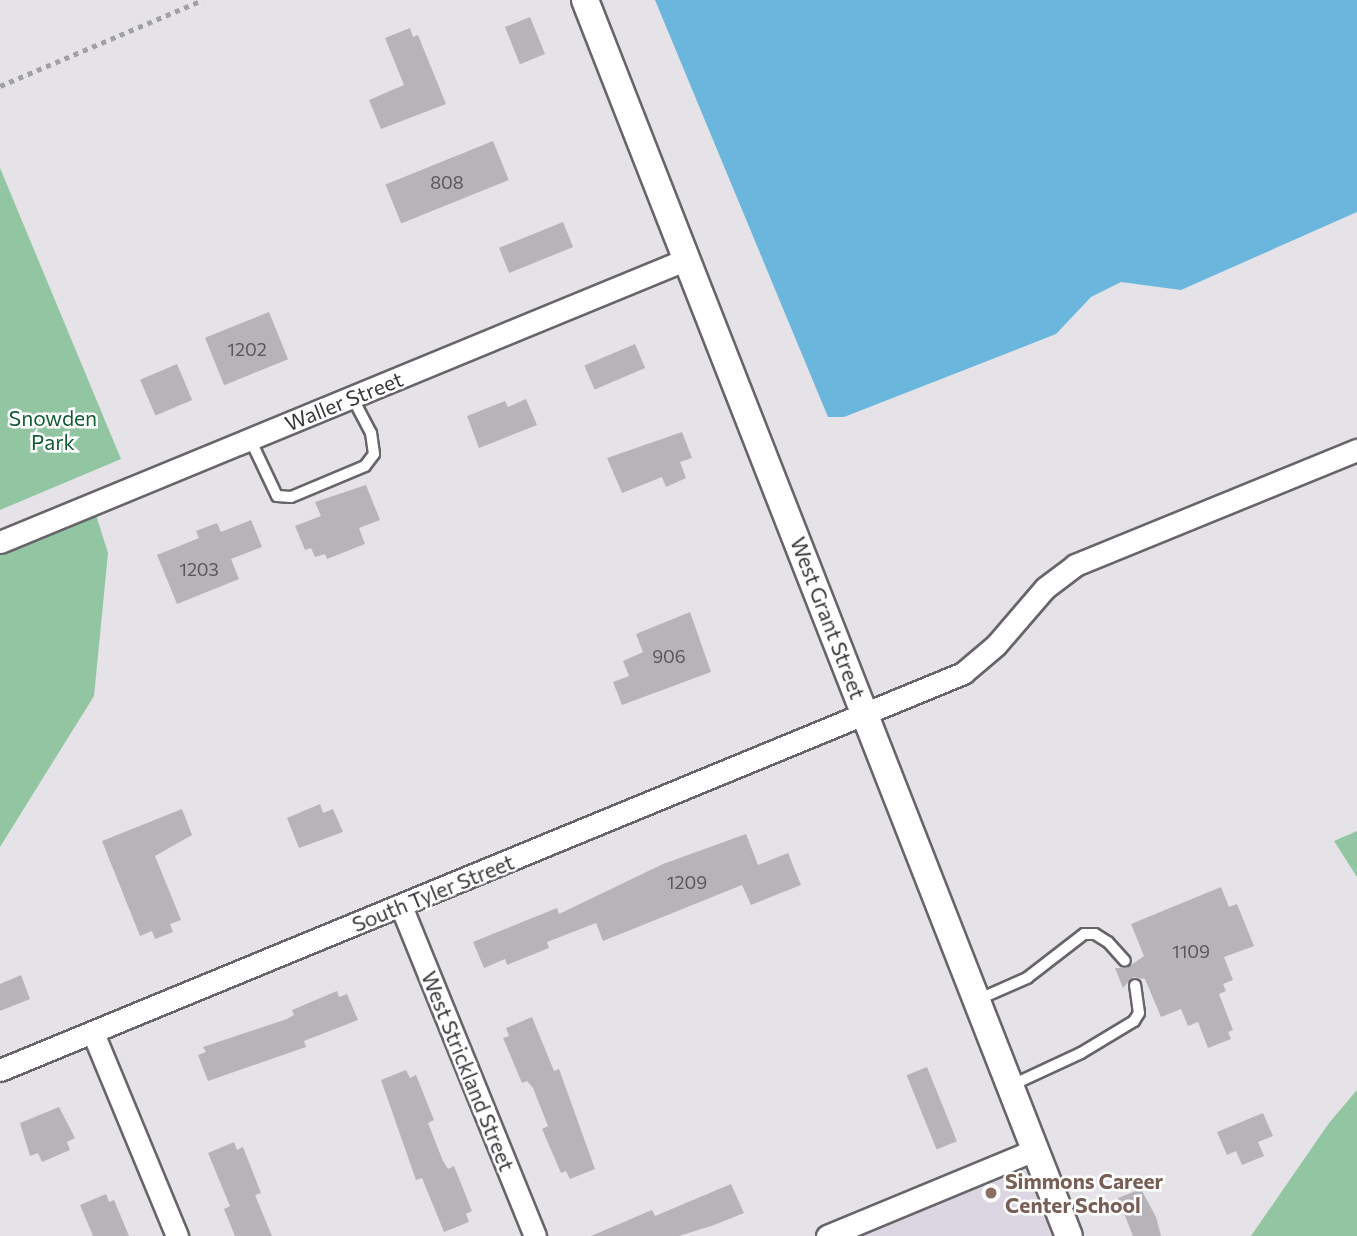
<!DOCTYPE html>
<html>
<head>
<meta charset="utf-8">
<style>
  body { margin:0 }
  #map { position:relative; width:1357px; height:1236px; overflow:hidden; background:#e5e3e8; font-family:Commissioner,sans-serif }
  div>[style] { position:absolute }
  [style*='--x'] { left:calc(var(--x)*1px); top:calc(var(--y)*1px); width:calc(var(--w)*1px); rotate:calc(var(--a)*1deg) }
  .built>* { inset:0; background:#dbd6e2 }
  .green>* { inset:0; background:#92c5a1 }
  .water>* { inset:0; background:#6bb6dc }
  .building>* { inset:0; background:#b6b4b9; transform-origin:0 0 }
  .path>* { height:4.5px; margin-top:-2.25px; transform-origin:0; background:repeating-linear-gradient(90deg,#a1a0a4 0 5px,transparent 0 10px) }
  .roads { filter:drop-shadow(2px 0 #676569) drop-shadow(-2px 0 #676569) drop-shadow(0 2px #676569) drop-shadow(0 -2px #676569) }
  .service>* { height:10px; margin:-5px; padding:0 5px; transform-origin:5px; border-radius:5px; background:#fff }
  .minor>* { height:21px; margin:-10.5px; padding:0 10.5px; transform-origin:10.5px; border-radius:10.5px; background:#fff }
  .tertiary>* { height:26px; margin:-13px; padding:0 13px; transform-origin:13px; border-radius:13px; background:#fff }
  .dots>* { width:19px; height:19px; translate:-50% -50%; box-sizing:border-box; border:4px solid #fff; border-radius:50% }
  span { translate:-50% -50%; white-space:nowrap; text-align:center; line-height:1.15; -webkit-text-stroke:5px #fff; paint-order:stroke }
  .number-label { font-size:18px; color:#585659 }
  .number-label span { -webkit-text-stroke-width:0 }
  .street-label { font-size:21px; color:#383739 }
  .park-label { font-size:21px; color:#0f5c32 }
  .education-label { font-size:21px; color:#785e54; font-weight:700 }
  .left { translate:0 -50%; text-align:left }
</style>
</head>
<body>
<div id="map">
  <div class="built">
    <div style="clip-path:polygon(1035px 1150px,1069px 1236px,826px 1236px)"></div>
  </div>
  <div class="green">
    <div style="clip-path:polygon(0 168px,121px 459px,0 510px)"></div>
    <div style="clip-path:polygon(96px 515px,108px 553px,94px 696px,0 847px,0 555px)"></div>
    <div style="clip-path:polygon(1357px 831px,1357px 877px,1334px 841px)"></div>
    <div style="clip-path:polygon(1357px 1090px,1357px 1236px,1251px 1236px,1329px 1123px)"></div>
  </div>
  <div class="water">
    <div style="clip-path:polygon(655px 0,1357px 0,1357px 212px,1181px 290px,1121px 282px,1091px 297px,1056px 334px,844px 417px,828px 417px)"></div>
  </div>
  <div class="building">
    <div style="left:530px;top:17px;width:40px;height:27px;rotate:68deg"></div>
    <div style="clip-path:polygon(410px 28px,413px 37px,418px 35px,446px 104px,381px 129px,369px 100px,404px 85px,385px 38px)"></div>
    <div style="left:493px;top:141px;width:42px;height:116px;rotate:68deg"></div>
    <div style="left:563px;top:222px;width:27px;height:69px;rotate:68deg"></div>
    <div style="left:269px;top:312px;width:51px;height:69px;rotate:68deg"></div>
    <div style="left:635px;top:344px;width:26px;height:55px;rotate:67deg"></div>
    <div style="left:177px;top:364px;width:39px;height:40px;rotate:67deg"></div>
    <div style="clip-path:polygon(526px 399px,537px 425px,479px 448px,467px 416px,505px 401px,508px 407px)"></div>
    <div style="clip-path:polygon(682px 432px,692px 458px,680px 462px,686px 478px,666px 487px,662px 477px,622px 493px,607px 458px)"></div>
    <div style="clip-path:polygon(366px 485px,380px 520px,359px 528px,365px 544px,327px 559px,325px 554px,315px 557px,311px 548px,305px 550px,295px 526px,321px 516px,315px 502px)"></div>
    <div style="clip-path:polygon(251px 520px,262px 547px,231px 559px,239px 579px,177px 604px,157px 555px,199px 538px,196px 531px,217px 523px,221px 532px)"></div>
    <div style="clip-path:polygon(690px 612px,711px 672px,622px 705px,613px 682px,629px 676px,623px 661px,643px 652px,636px 634px)"></div>
    <div style="clip-path:polygon(320px 804px,323px 813px,333px 809px,343px 832px,299px 848px,287px 818px)"></div>
    <div style="clip-path:polygon(182px 809px,192px 835px,155px 856px,181px 920px,170px 924px,173px 932px,155px 939px,152px 931px,140px 936px,102px 841px)"></div>
    <div style="clip-path:polygon(746px 834px,758px 865px,788px 853px,801px 885px,751px 905px,742px 885px,603px 941px,596px 923px,547px 942px,549px 948px,507px 965px,505px 959px,484px 968px,473px 942px,557px 908px,559px 914px,663px 864px)"></div>
    <div style="clip-path:polygon(1221px 887px,1229px 907px,1237px 904px,1254px 946px,1224px 957px,1233px 980px,1223px 984px,1226px 991px,1219px 994px,1233px 1030px,1228px 1032px,1231px 1039px,1208px 1048px,1198px 1022px,1188px 1026px,1181px 1009px,1161px 1017px,1145px 979px,1133px 977px,1123px 988px,1115px 968px,1127px 968px,1144px 956px,1131px 924px)"></div>
    <div style="clip-path:polygon(21px 975px,30px 999px,0 1011px,0 984px)"></div>
    <div style="clip-path:polygon(337px 991px,339px 997px,347px 994px,358px 1020px,304px 1041px,306px 1047px,208px 1081px,198px 1055px,206px 1052px,203px 1047px,287px 1019px,294px 1015px,292px 1010px)"></div>
    <div style="clip-path:polygon(532px 1017px,554px 1071px,559px 1069px,595px 1169px,570px 1179px,566px 1171px,561px 1173px,542px 1129px,548px 1126px,533px 1088px,527px 1081px,522px 1083px,503px 1038px,509px 1036px,506px 1028px)"></div>
    <div style="left:927px;top:1067px;width:80px;height:22px;rotate:68deg"></div>
    <div style="clip-path:polygon(406px 1070px,410px 1078px,416px 1075px,434px 1120px,428px 1123px,443px 1161px,448px 1169px,454px 1166px,472px 1211px,466px 1214px,469px 1222px,444px 1232px,422px 1178px,416px 1180px,381px 1080px)"></div>
    <div style="clip-path:polygon(59px 1107px,75px 1138px,67px 1142px,70px 1150px,42px 1162px,38px 1153px,30px 1156px,20px 1123px)"></div>
    <div style="clip-path:polygon(1263px 1113px,1273px 1136px,1258px 1142px,1264px 1156px,1242px 1165px,1236px 1151px,1227px 1155px,1217px 1132px)"></div>
    <div style="clip-path:polygon(234px 1142px,237px 1150px,243px 1147px,261px 1193px,255px 1195px,272px 1236px,235px 1236px,224px 1209px,230px 1206px,208px 1153px)"></div>
    <div style="clip-path:polygon(731px 1184px,744px 1213px,714px 1225px,679px 1236px,591px 1236px,652px 1210px,655px 1216px)"></div>
    <div style="clip-path:polygon(1141px 1189px,1156px 1217px,1161px 1236px,1133px 1236px,1118px 1198px)"></div>
    <div style="clip-path:polygon(106px 1194px,109px 1202px,114px 1200px,129px 1236px,93px 1236px,80px 1205px)"></div>
  </div>
  <div class="path">
    <div style="--x:0;--y:86;--w:220;--a:-23"></div>
  </div>
  <div class="roads">
    <div class="service">
      <div style="--x:250;--y:439;--w:63;--a:64.7"></div>
      <div style="--x:277;--y:496;--w:14;--a:4"></div>
      <div style="--x:291;--y:497;--w:80;--a:-22.7"></div>
      <div style="--x:365;--y:466;--w:15;--a:-53"></div>
      <div style="--x:374;--y:454;--w:21;--a:-98"></div>
      <div style="--x:371;--y:433;--w:41;--a:-117.8"></div>
      <div style="--x:977;--y:1000;--w:55;--a:-23.7"></div>
      <div style="--x:1027;--y:978;--w:72;--a:-37.7"></div>
      <div style="--x:1084;--y:934;--w:11;--a:0"></div>
      <div style="--x:1095;--y:934;--w:15;--a:32"></div>
      <div style="--x:1108;--y:942;--w:25;--a:48"></div>
      <div style="--x:1010;--y:1086;--w:78;--a:-24.9"></div>
      <div style="--x:1081;--y:1053;--w:62;--a:-31.1"></div>
      <div style="--x:1134;--y:1021;--w:9;--a:-58"></div>
      <div style="--x:1139;--y:1013;--w:28;--a:-98"></div>
    </div>
    <div class="minor">
      <div style="--x:0;--y:542;--w:743;--a:-22.39"></div>
      <div style="--x:401;--y:906;--w:356;--a:67.9"></div>
      <div style="--x:93;--y:1033;--w:220;--a:67.5"></div>
      <div style="--x:0;--y:1070;--w:1042;--a:-22.4"></div>
      <div style="--x:963;--y:673;--w:43;--a:-40.3"></div>
      <div style="--x:996;--y:645;--w:75;--a:-49.3"></div>
      <div style="--x:1045;--y:588;--w:38;--a:-37"></div>
      <div style="--x:1075;--y:565;--w:305;--a:-22.2"></div>
      <div style="--x:827;--y:1236;--w:225;--a:-22.5"></div>
    </div>
    <div class="tertiary">
      <div style="--x:585;--y:0;--w:1327;--a:68.62"></div>
    </div>
  </div>
  <div class="dots">
    <div style="left:991px;top:1193px;background:#8d6e63"></div>
  </div>
  <div class="number-label">
    <span style="left:447px;top:182px">808</span>
    <span style="left:247px;top:349px">1202</span>
    <span style="left:199px;top:569px">1203</span>
    <span style="left:669px;top:656px">906</span>
    <span style="left:687px;top:882px">1209</span>
    <span style="left:1191px;top:951px">1109</span>
  </div>
  <div class="street-label">
    <span style="left:344px;top:401px;rotate:-22deg">Waller Street</span>
    <span style="left:828px;top:618px;rotate:69deg">West Grant Street</span>
    <span style="left:433px;top:893px;rotate:-22deg">South Tyler Street</span>
    <span style="left:468px;top:1071px;rotate:68deg">West Strickland Street</span>
  </div>
  <div class="park-label">
    <span style="left:53px;top:430px">Snowden<br>Park</span>
  </div>
  <div class="education-label">
    <span class="left" style="left:1005px;top:1193px">Simmons Career<br>Center School</span>
  </div>
</div>
</body>
</html>
